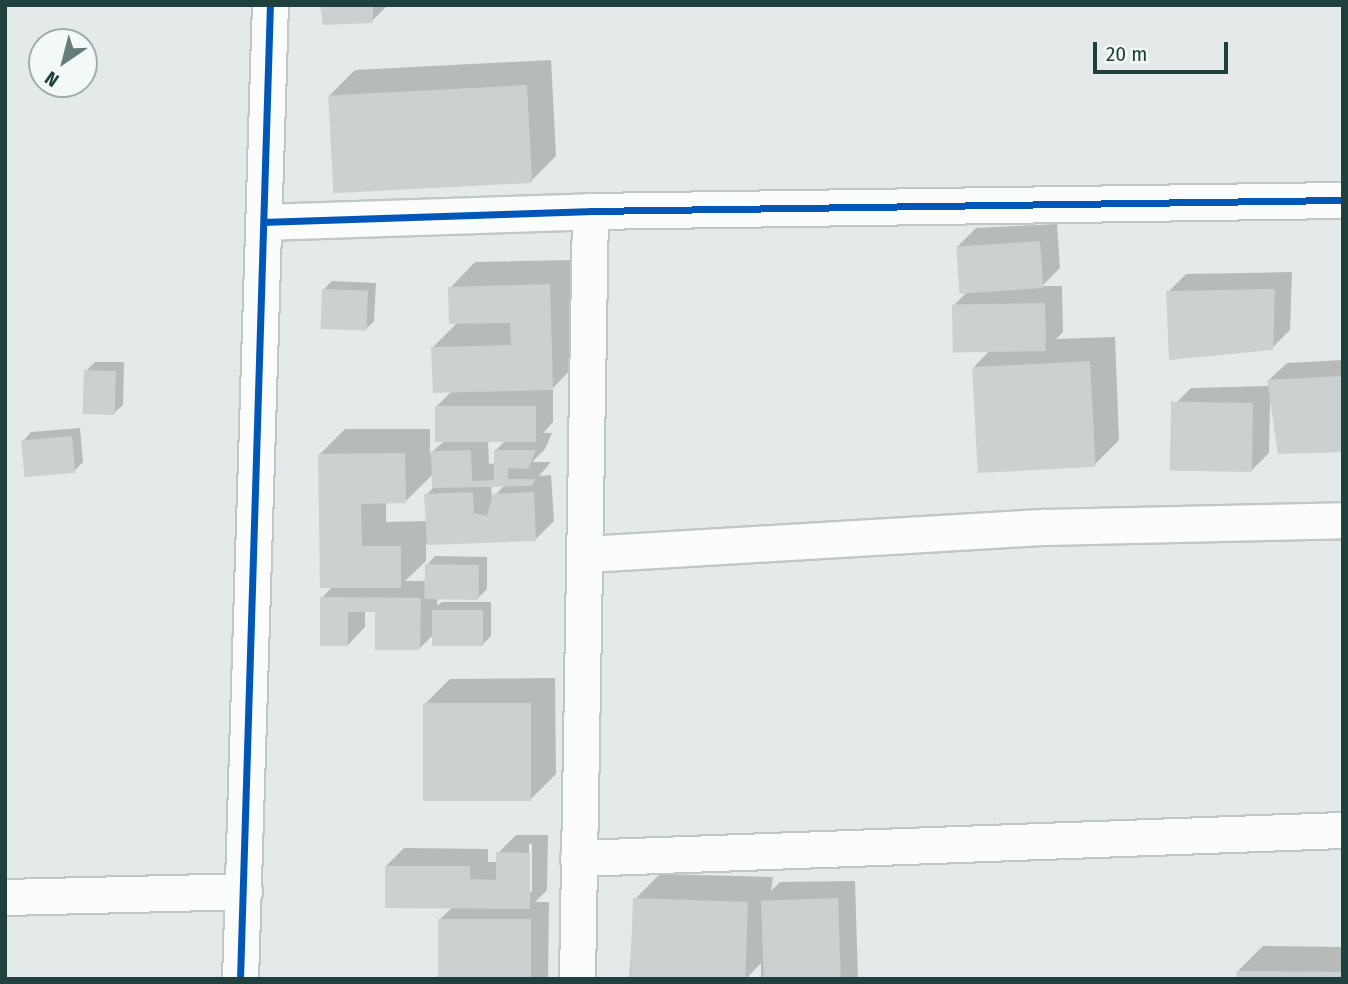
<!DOCTYPE html>
<html>
<head>
<meta charset="utf-8">
<style>
  body { margin:0 }
  #map { position:relative; width:1348px; height:984px; overflow:hidden; background:#e4eae9; font-family:"Fira Sans Condensed",sans-serif }
  div>[style] { position:absolute }
  [style*='--x'] { left:calc(var(--x)*1px); top:calc(var(--y)*1px); width:calc(var(--w)*1px); rotate:calc(var(--a)*1deg) }
  .shadow>* { inset:0; background:#0003 }
  .building>* { inset:0; background:#cbd1d0; transform-origin:0 0 }
  .roads { filter:drop-shadow(2px 0 #c1c7c6) drop-shadow(-2px 0 #c1c7c6) drop-shadow(0 2px #c1c7c6) drop-shadow(0 -2px #c1c7c6) }
  .minor>* { height:35px; margin:-17.5px; padding:0 17.5px; transform-origin:17.5px; border-radius:17.5px; background:#fbfcfc }
  .cycleway>* { height:7px; margin:-3.5px; padding:0 3.5px; transform-origin:3.5px; border-radius:3.5px; background:#0057b8 }
  span { translate:-50% -50%; white-space:nowrap; text-align:center; line-height:1.15; -webkit-text-stroke:5px #f2f9f7; paint-order:stroke }
  .frame { position:absolute; inset:0; border:7px solid #20403e; pointer-events:none }
  .north { position:absolute; left:28px; top:28px; width:70px; height:70px; box-sizing:border-box; background:#f2f9f7; border:2px solid #9eafad; border-radius:50%; rotate:215deg; font-size:19px; font-weight:700; line-height:28px; text-align:center; color:#20403e }
  .north::after { content:''; display:block; margin:auto; width:24px; height:32px; background:#657c7a; clip-path:polygon(50% 0,100% 100%,50% 72%,0 100%) }
  .scale { position:absolute; left:1093px; top:42px; width:135px; height:32px; box-sizing:border-box; border:4px solid #20403e; border-top:0; padding-left:9px; font-size:21px; line-height:24px; white-space:nowrap; color:#20403e; -webkit-text-stroke:5px #f2f9f7; paint-order:stroke }
</style>
</head>
<body>
<div id="map">
  <div class="shadow">
    <div style="clip-path:polygon(321px 5px,388px 5px,372px 21px)"></div>
    <div style="clip-path:polygon(551px 60px,556px 156px,531px 181px,330px 95px,355px 70px)"></div>
    <div style="clip-path:polygon(1057px 224px,1060px 268px,1042px 286px,1062px 286px,1063px 332px,1056px 339px,1115px 337px,1119px 440px,1094px 465px,974px 367px,990px 350px,954px 305px,969px 290px,958px 246px,976px 228px)"></div>
    <div style="clip-path:polygon(evenodd,574px 260px,577px 363px,553px 388px,553px 422px,543px 433px,552px 433px,545px 449px,532px 462px,551px 462px,539px 476px,551px 475px,554px 521px,536px 539px,426px 544px,426px 561px,405px 581px,426px 581px,427px 565px,435px 556px,487px 557px,487px 589px,478px 598px,438px 598px,437px 606px,442px 602px,491px 602px,491px 636px,482px 645px,434px 634px,420px 648px,377px 610px,365px 610px,365px 627px,348px 645px,322px 598px,333px 586px,319px 455px,345px 429px,430px 429px,430px 454px,444px 441px,436px 407px,452px 391px,433px 347px,458px 322px,450px 288px,475px 262px,574px 260px,488px 440px,506px 440px,495px 451px,496px 463px,489px 464px,488px 440px,574px 260px,434px 473px,434px 487px,426px 495px,428px 521px,386px 522px,386px 502px,405px 502px,434px 473px,574px 260px,491px 485px,505px 485px,492px 498px,491px 485px)"></div>
    <div style="clip-path:polygon(1292px 272px,1290px 330px,1272px 348px,1168px 292px,1186px 274px)"></div>
    <div style="clip-path:polygon(332px 281px,376px 283px,374px 321px,365px 330px,323px 290px)"></div>
    <div style="clip-path:polygon(1343px 360px,1343px 451px,1270px 402px,1269px 453px,1251px 471px,1173px 406px,1191px 388px,1270px 386px,1269px 380px,1287px 363px)"></div>
    <div style="clip-path:polygon(95px 362px,124px 362px,123px 405px,114px 413px,86px 371px)"></div>
    <div style="clip-path:polygon(80px 428px,83px 462px,74px 471px,23px 441px,31px 432px)"></div>
    <div style="clip-path:polygon(555px 678px,556px 774px,531px 799px,425px 704px,450px 679px)"></div>
    <div style="clip-path:polygon(evenodd,516px 835px,548px 835px,547px 890px,535px 902px,549px 902px,548px 979px,440px 979px,440px 919px,453px 907px,386px 866px,404px 848px,488px 849px,488px 862px,498px 862px,498px 853px,516px 835px,529px 844px,532px 844px,532px 892px,529px 892px,529px 844px)"></div>
    <div style="clip-path:polygon(660px 874px,773px 877px,771px 891px,780px 882px,855px 881px,858px 979px,761px 979px,761px 963px,746px 979px,629px 979px,635px 899px)"></div>
    <div style="clip-path:polygon(1263px 946px,1343px 947px,1343px 979px,1238px 971px)"></div>
  </div>
  <div class="building">
    <div style="clip-path:polygon(320px 5px,373px 5px,373px 23px,323px 25px)"></div>
    <div style="left:527px;top:85px;width:98px;height:199px;rotate:87deg"></div>
    <div style="left:1040px;top:241px;width:47px;height:84px;rotate:86deg"></div>
    <div style="clip-path:polygon(550px 284px,553px 390px,433px 393px,431px 347px,511px 345px,510px 323px,449px 324px,448px 287px)"></div>
    <div style="left:322px;top:289px;width:46px;height:40px;rotate:2deg"></div>
    <div style="clip-path:polygon(1275px 289px,1273px 350px,1169px 360px,1166px 291px)"></div>
    <div style="left:1045px;top:303px;width:48px;height:93px;rotate:89deg"></div>
    <div style="left:1090px;top:361px;width:106px;height:118px;rotate:87deg"></div>
    <div style="left:84px;top:370px;width:32px;height:44px;rotate:2deg"></div>
    <div style="clip-path:polygon(1343px 376px,1343px 452px,1278px 454px,1267px 380px)"></div>
    <div style="left:1253px;top:403px;width:69px;height:82px;rotate:91deg"></div>
    <div style="left:435px;top:406px;width:101px;height:36px"></div>
    <div style="left:72px;top:436px;width:37px;height:51px;rotate:85deg"></div>
    <div style="clip-path:polygon(471px 450px,472px 481px,494px 480px,494px 450px,536px 450px,528px 469px,508px 468px,508px 479px,535px 479px,532px 486px,432px 488px,431px 451px)"></div>
    <div style="clip-path:polygon(405px 453px,406px 503px,361px 504px,362px 546px,401px 546px,401px 588px,320px 588px,318px 454px)"></div>
    <div style="clip-path:polygon(473px 492px,474px 513px,487px 516px,493px 494px,534px 492px,536px 541px,427px 545px,424px 494px)"></div>
    <div style="left:425px;top:564px;width:54px;height:35px;rotate:1deg"></div>
    <div style="clip-path:polygon(320px 597px,421px 598px,420px 650px,375px 650px,375px 612px,348px 612px,348px 646px,320px 646px)"></div>
    <div style="left:432px;top:610px;width:51px;height:36px"></div>
    <div style="left:531px;top:703px;width:98px;height:108px;rotate:90deg"></div>
    <div style="clip-path:polygon(496px 852px,530px 853px,530px 909px,385px 908px,385px 866px,470px 866px,470px 879px,496px 880px)"></div>
    <div style="left:633px;top:898px;width:115px;height:81px;rotate:2deg"></div>
    <div style="left:838px;top:898px;width:81px;height:77px;rotate:88deg"></div>
    <div style="left:438px;top:919px;width:93px;height:60px"></div>
    <div style="clip-path:polygon(1236px 971px,1343px 972px,1343px 979px,1238px 979px)"></div>
  </div>
  <div class="roads">
    <div class="minor">
      <div style="--x:265;--y:222;--w:325;--a:-1.9"></div>
      <div style="--x:590;--y:211;--w:753;--a:-0.84"></div>
      <div style="--x:587;--y:554;--w:459;--a:-3.4"></div>
      <div style="--x:1045;--y:527;--w:298;--a:-1.3"></div>
      <div style="--x:578;--y:858;--w:766;--a:-2.1"></div>
      <div style="--x:5;--y:897;--w:239;--a:-1.4"></div>
      <div style="--x:240;--y:979;--w:974;--a:-88.24"></div>
      <div style="--x:577;--y:979;--w:768;--a:-89.03"></div>
    </div>
  </div>
  <div class="cycleway">
    <div style="--x:265;--y:222;--w:325;--a:-1.9"></div>
    <div style="--x:590;--y:211;--w:753;--a:-0.84"></div>
    <div style="--x:240;--y:979;--w:974;--a:-88.24"></div>
  </div>
  <div class="frame"></div>
  <div class="north">N</div>
  <div class="scale">20 m</div>
</div>
</body>
</html>
